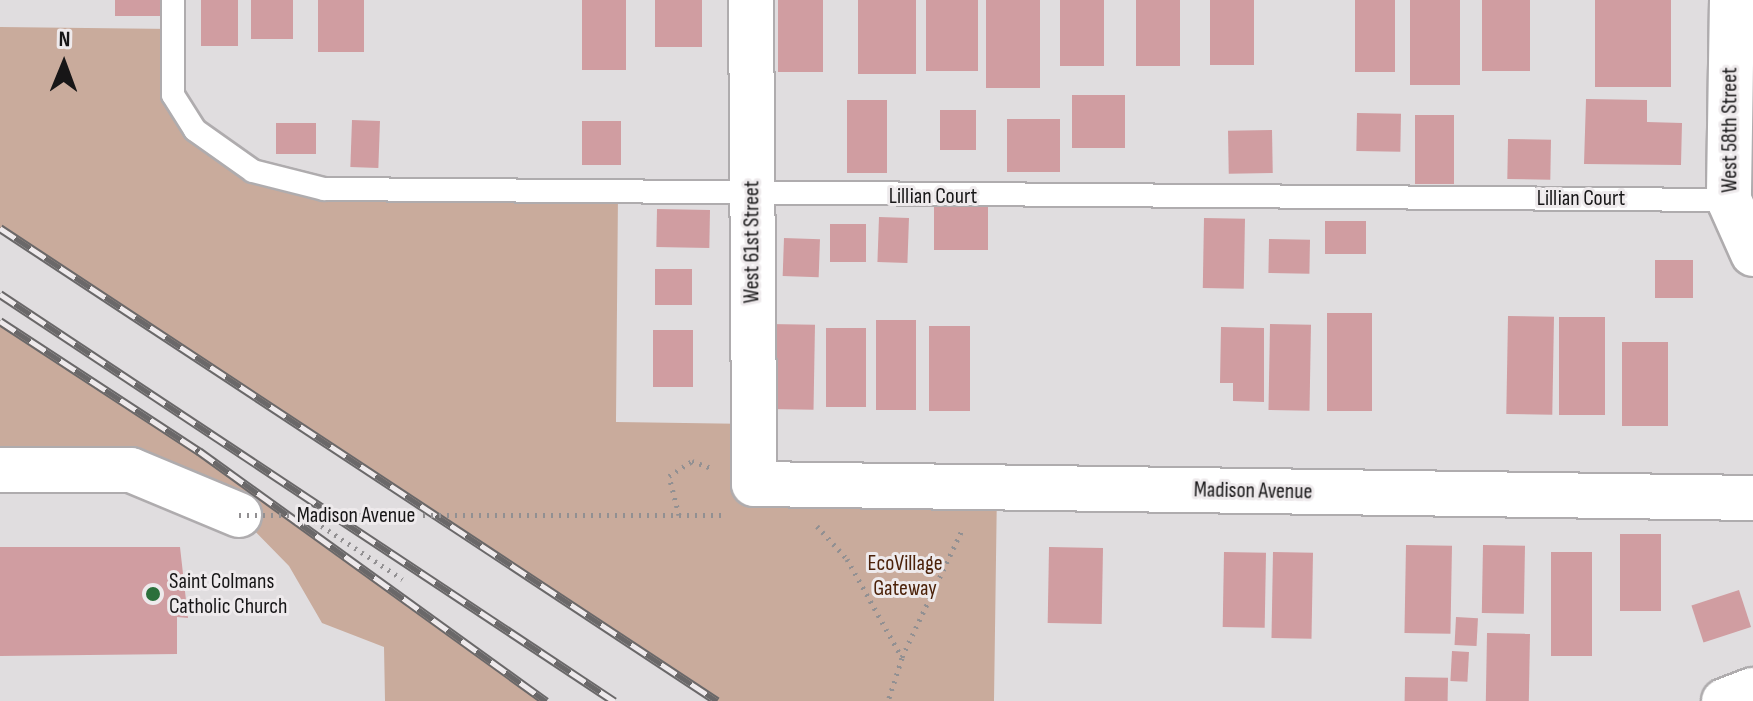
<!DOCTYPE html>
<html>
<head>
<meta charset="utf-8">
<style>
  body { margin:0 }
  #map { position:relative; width:1753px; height:701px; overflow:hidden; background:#e0dddf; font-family:"Sofia Sans Condensed",sans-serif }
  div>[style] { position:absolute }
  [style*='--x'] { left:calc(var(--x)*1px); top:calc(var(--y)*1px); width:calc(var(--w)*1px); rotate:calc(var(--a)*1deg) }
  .green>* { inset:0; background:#c9ab9c }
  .building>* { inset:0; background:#d09da1; transform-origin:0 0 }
  .path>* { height:5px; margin-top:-2.5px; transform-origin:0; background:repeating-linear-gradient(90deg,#929092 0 2px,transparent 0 8px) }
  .roads { filter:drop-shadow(2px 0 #afacae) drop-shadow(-2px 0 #afacae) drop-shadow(0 2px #afacae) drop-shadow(0 -2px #afacae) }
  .service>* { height:22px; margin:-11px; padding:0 11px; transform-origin:11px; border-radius:11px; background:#fff }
  .minor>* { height:44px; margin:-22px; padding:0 22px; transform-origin:22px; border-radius:22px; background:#fff }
  .rail>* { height:9px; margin-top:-4.5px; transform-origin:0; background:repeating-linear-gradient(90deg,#eeeaec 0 18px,#6a6869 0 36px); box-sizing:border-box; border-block:2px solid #6a6869 }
  .path-bridge>* { height:5px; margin-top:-2.5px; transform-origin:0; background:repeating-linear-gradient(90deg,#929092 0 2px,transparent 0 8px) }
  .dots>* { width:22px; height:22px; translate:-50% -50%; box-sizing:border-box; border:4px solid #eeeaec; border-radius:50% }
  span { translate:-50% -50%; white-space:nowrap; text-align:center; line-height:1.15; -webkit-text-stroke:6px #eeeaec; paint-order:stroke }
  .street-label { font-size:22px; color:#171617 }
  .park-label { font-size:22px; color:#4c220a }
  .poi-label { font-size:22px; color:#171617 }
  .left { translate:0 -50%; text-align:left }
  .north { position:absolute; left:24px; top:24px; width:80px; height:80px; -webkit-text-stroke:6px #eeeaec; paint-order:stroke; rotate:1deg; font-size:22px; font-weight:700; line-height:32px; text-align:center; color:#171617 }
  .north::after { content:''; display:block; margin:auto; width:28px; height:36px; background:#171617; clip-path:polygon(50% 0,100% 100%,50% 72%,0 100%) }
</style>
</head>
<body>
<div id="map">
  <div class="green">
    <div style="clip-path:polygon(0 27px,173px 29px,173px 95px,195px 130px,289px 183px,618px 194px,616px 422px,753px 424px,754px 484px,997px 488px,994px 701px,717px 701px,0 228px)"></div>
    <div style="clip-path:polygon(0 321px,199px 451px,546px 701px,385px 701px,384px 647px,322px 623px,289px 566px,239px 515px,186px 491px,0 470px)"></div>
  </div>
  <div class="building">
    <div style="left:115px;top:0;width:49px;height:16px"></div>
    <div style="left:201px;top:0;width:37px;height:46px"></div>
    <div style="left:251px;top:0;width:42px;height:39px"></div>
    <div style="left:318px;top:0;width:46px;height:52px"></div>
    <div style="left:582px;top:0;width:44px;height:70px"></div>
    <div style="left:655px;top:0;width:47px;height:47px"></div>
    <div style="left:778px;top:0;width:45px;height:72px"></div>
    <div style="left:916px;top:0;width:74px;height:58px;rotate:90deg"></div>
    <div style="left:926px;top:0;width:52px;height:71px"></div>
    <div style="left:986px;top:0;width:54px;height:88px"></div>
    <div style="left:1060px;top:0;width:44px;height:66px"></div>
    <div style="left:1136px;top:0;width:44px;height:66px"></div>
    <div style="left:1210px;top:0;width:44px;height:65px"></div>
    <div style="left:1355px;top:0;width:40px;height:72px"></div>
    <div style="left:1410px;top:0;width:50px;height:85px"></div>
    <div style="left:1482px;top:0;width:48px;height:71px"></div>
    <div style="left:1595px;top:0;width:76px;height:87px"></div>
    <div style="left:1072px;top:95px;width:53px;height:53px"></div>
    <div style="clip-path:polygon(1586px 99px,1647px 100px,1647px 122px,1682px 123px,1681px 165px,1584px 164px)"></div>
    <div style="left:847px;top:100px;width:40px;height:73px"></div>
    <div style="left:940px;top:110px;width:36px;height:40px"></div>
    <div style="left:1357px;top:113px;width:44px;height:38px;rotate:1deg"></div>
    <div style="left:1415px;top:115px;width:39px;height:69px"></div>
    <div style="left:1007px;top:119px;width:53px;height:53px"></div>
    <div style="left:352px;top:120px;width:28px;height:47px;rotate:2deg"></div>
    <div style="left:582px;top:121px;width:39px;height:44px"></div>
    <div style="left:276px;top:123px;width:40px;height:31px"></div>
    <div style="left:1272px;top:130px;width:43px;height:44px;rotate:89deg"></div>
    <div style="left:1508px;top:139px;width:43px;height:40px;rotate:1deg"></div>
    <div style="left:934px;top:205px;width:54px;height:45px"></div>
    <div style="left:657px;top:209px;width:53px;height:38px;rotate:1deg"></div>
    <div style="left:879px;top:217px;width:30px;height:45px;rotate:2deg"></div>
    <div style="left:1204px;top:218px;width:41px;height:70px;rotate:1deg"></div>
    <div style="left:1325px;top:221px;width:41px;height:33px"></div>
    <div style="left:830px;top:224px;width:36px;height:38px"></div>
    <div style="left:784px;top:238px;width:36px;height:38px;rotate:2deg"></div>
    <div style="left:1269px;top:239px;width:41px;height:34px;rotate:1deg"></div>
    <div style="left:1655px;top:260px;width:38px;height:38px"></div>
    <div style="left:655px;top:269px;width:37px;height:36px"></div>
    <div style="left:1327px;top:313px;width:45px;height:98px"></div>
    <div style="left:1508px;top:316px;width:46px;height:98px;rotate:1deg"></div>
    <div style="left:1559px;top:317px;width:46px;height:98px"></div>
    <div style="left:876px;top:320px;width:40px;height:90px"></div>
    <div style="left:769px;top:324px;width:46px;height:85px;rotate:1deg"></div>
    <div style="left:1270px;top:324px;width:41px;height:86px;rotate:1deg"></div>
    <div style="left:929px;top:326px;width:41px;height:85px"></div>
    <div style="clip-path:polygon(1221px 327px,1264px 328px,1264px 402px,1233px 401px,1233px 383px,1220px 383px)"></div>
    <div style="left:826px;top:328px;width:40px;height:79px"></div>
    <div style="left:653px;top:330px;width:40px;height:57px"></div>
    <div style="left:1622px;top:342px;width:46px;height:84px"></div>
    <div style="left:1620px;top:534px;width:41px;height:77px"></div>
    <div style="left:1406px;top:545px;width:46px;height:88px;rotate:1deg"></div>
    <div style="left:1483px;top:545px;width:42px;height:68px;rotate:1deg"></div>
    <div style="clip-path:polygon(0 547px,180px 547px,188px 618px,177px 617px,177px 654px,0 656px)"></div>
    <div style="left:1103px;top:548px;width:76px;height:54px;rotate:91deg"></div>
    <div style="left:1224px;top:552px;width:42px;height:75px;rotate:1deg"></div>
    <div style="left:1273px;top:552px;width:40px;height:86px;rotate:1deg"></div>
    <div style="left:1551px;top:552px;width:41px;height:104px"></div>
    <div style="left:1739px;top:590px;width:39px;height:50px;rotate:72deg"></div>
    <div style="left:1456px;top:617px;width:22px;height:28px;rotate:3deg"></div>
    <div style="left:1487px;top:633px;width:43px;height:68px;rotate:1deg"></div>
    <div style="left:1452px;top:651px;width:17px;height:30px;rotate:3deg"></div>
    <div style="left:1405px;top:677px;width:43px;height:24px;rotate:1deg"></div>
  </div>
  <div class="path">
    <div style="--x:679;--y:515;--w:40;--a:-104.4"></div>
    <div style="--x:669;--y:476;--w:27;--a:-33"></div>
    <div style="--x:692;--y:461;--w:23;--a:20"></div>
    <div style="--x:308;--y:517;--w:113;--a:33.4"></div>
    <div style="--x:817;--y:526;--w:45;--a:47.7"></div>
    <div style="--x:847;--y:559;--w:113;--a:60.9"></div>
    <div style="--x:902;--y:658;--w:45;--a:108"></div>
    <div style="--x:902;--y:657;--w:143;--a:-64.7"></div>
  </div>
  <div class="roads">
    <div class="service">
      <div style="--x:173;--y:0;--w:95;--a:90"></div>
      <div style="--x:173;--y:95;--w:41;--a:57.8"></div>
      <div style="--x:195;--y:130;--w:71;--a:35.3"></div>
      <div style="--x:253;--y:171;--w:73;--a:14.2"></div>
      <div style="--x:324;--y:189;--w:1405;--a:0.45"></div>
    </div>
    <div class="minor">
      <div style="--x:751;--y:0;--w:484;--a:89.6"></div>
      <div style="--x:754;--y:484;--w:999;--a:0.8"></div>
      <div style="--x:1732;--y:0;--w:200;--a:90.9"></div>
      <div style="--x:1729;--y:200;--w:59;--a:66"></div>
      <div style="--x:0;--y:470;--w:131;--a:0"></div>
      <div style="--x:131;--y:470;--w:117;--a:22.6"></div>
      <div style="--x:1724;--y:701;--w:31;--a:-21"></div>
    </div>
  </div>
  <div class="rail">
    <div style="--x:0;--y:228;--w:859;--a:33.41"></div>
    <div style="--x:0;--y:294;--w:737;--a:33.54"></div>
    <div style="--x:0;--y:321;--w:238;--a:33.2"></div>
    <div style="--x:199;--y:451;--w:428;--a:35.8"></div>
  </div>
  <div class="path-bridge">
    <div style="--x:239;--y:515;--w:483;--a:0"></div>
  </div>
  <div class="dots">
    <div style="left:153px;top:594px;background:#2b703b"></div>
  </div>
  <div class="street-label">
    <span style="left:1730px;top:130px;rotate:-90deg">West 58th Street</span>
    <span style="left:933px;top:197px">Lillian Court</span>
    <span style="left:1581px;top:199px">Lillian Court</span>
    <span style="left:752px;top:242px;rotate:-90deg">West 61st Street</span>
    <span style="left:1253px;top:491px;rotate:1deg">Madison Avenue</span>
    <span style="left:356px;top:516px">Madison Avenue</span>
  </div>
  <div class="park-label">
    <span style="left:905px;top:576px">EcoVillage<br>Gateway</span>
  </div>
  <div class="poi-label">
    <span class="left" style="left:169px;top:594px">Saint Colmans<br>Catholic Church</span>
  </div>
  <div class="north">N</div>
</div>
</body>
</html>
